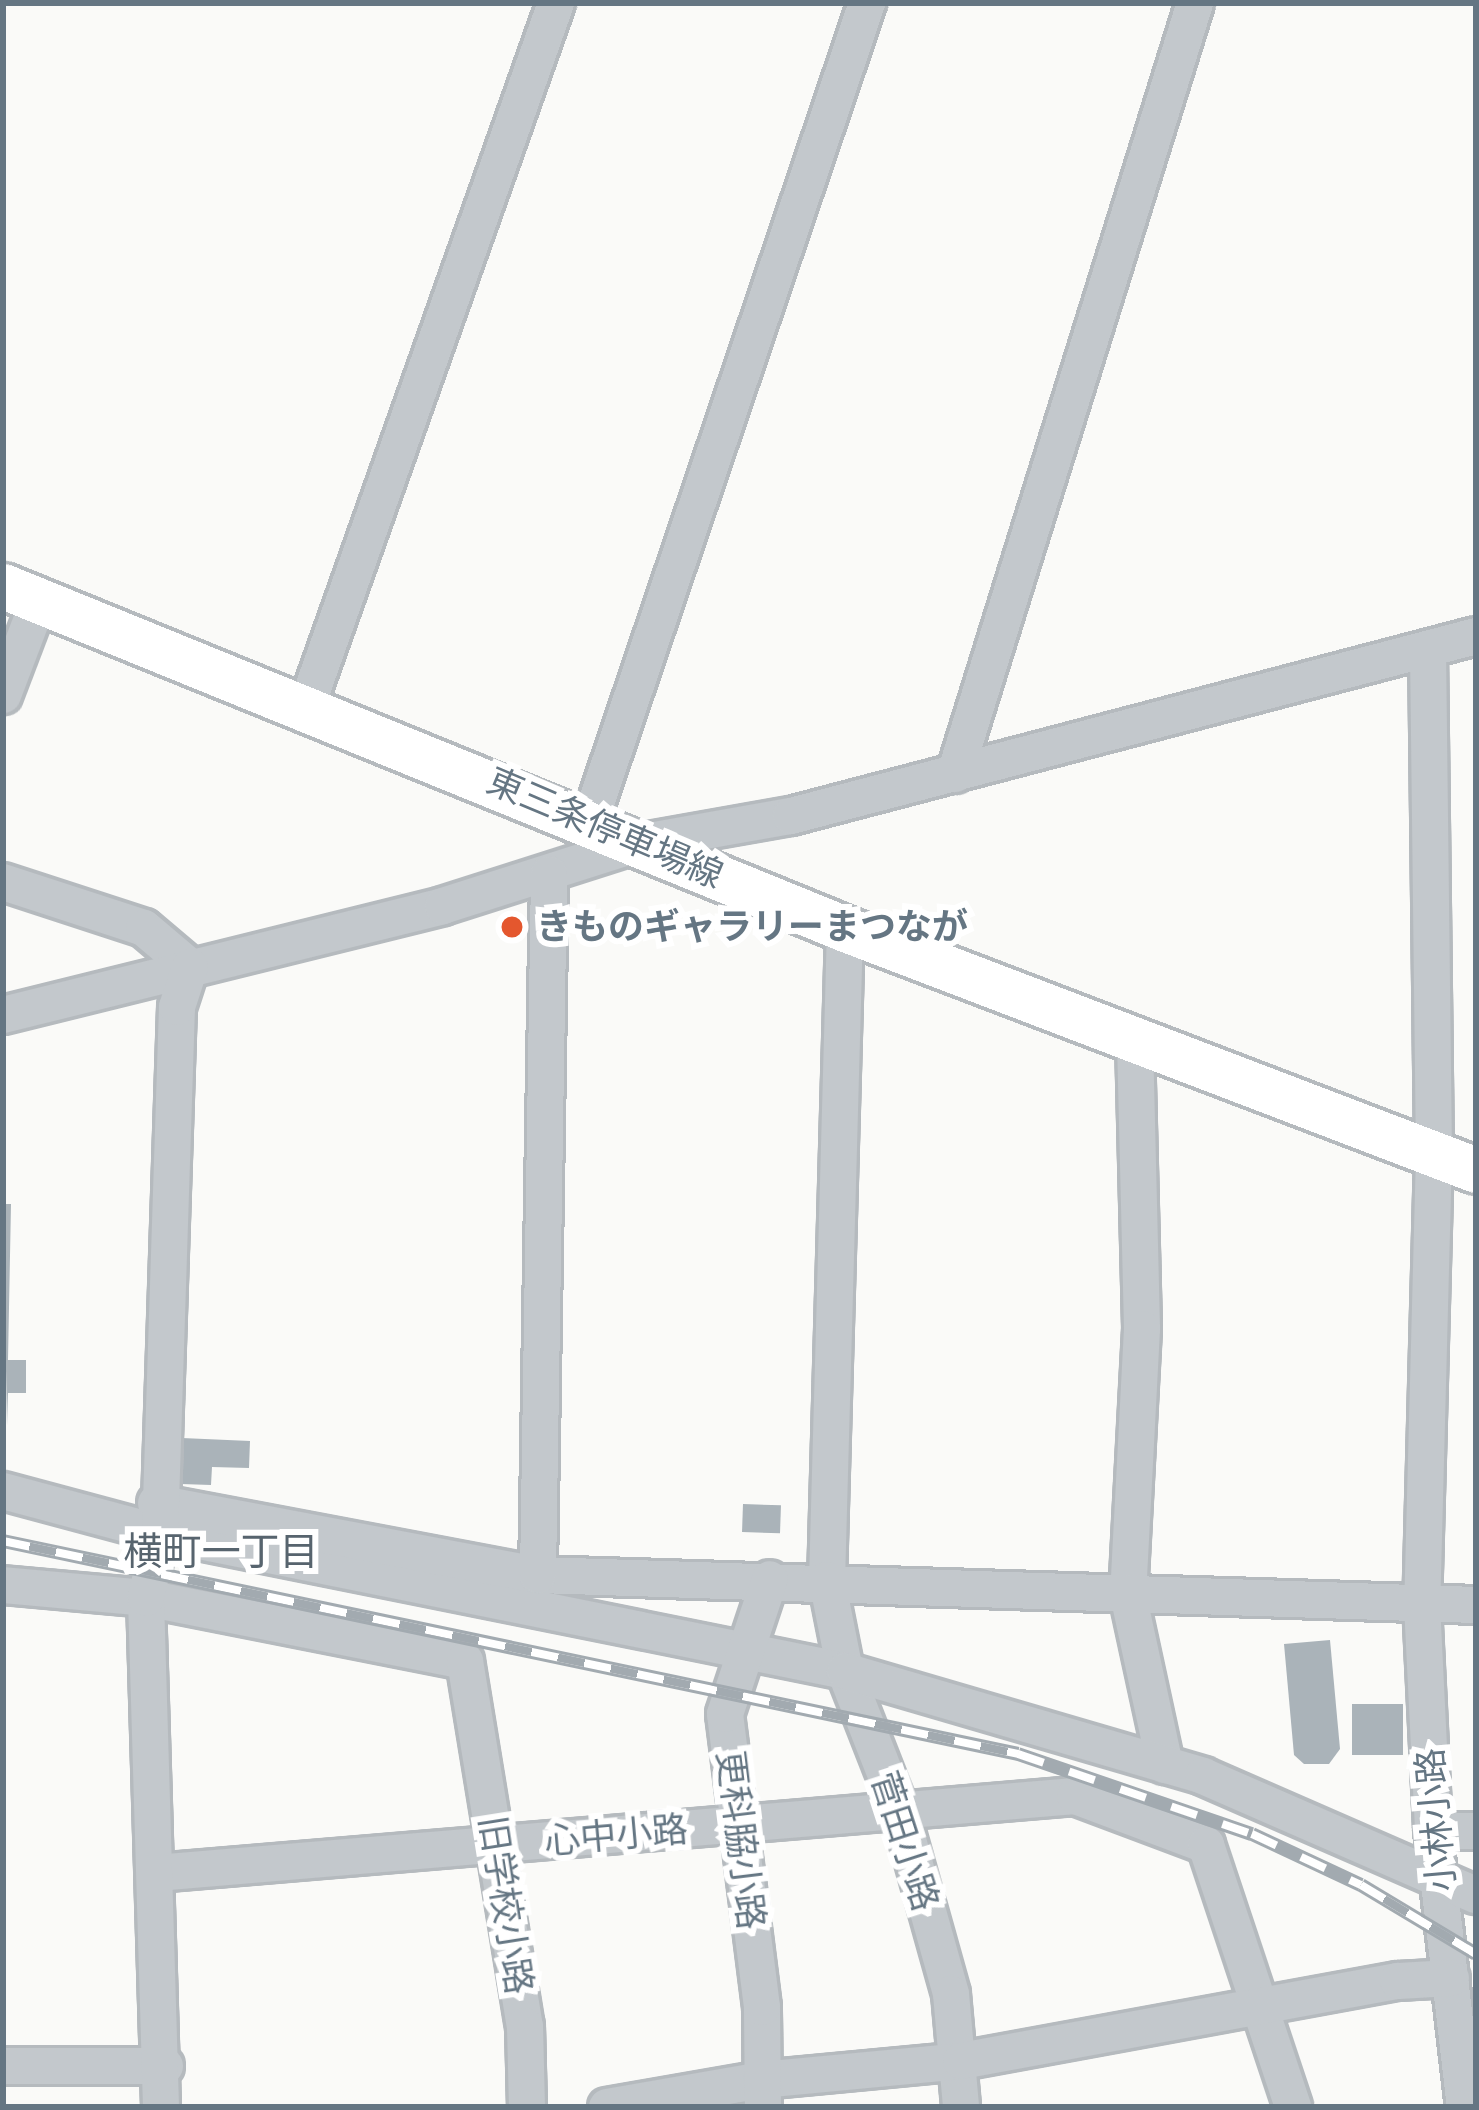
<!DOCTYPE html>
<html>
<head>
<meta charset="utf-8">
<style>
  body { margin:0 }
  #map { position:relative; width:1479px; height:2110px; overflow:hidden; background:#fafaf8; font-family:Poppins,"Noto Sans JP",sans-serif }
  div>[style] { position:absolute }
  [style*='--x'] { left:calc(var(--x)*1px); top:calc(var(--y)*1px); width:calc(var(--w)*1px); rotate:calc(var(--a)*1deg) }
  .building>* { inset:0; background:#aab3b9; transform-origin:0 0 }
  .roads { filter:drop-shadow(3px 0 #b5babe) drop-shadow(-3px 0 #b5babe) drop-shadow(0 3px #b5babe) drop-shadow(0 -3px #b5babe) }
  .minor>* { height:36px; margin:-18px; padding:0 18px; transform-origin:18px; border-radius:18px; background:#c3c8cc }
  .major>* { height:45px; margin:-22.5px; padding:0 22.5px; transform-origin:22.5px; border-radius:22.5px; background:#fff }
  .rail>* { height:14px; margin-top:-7px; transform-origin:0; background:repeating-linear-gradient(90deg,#fff 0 27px,#a2aab0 0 54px); box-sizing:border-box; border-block:3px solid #a2aab0 }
  .dots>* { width:33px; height:33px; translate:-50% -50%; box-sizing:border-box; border:6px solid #fff; border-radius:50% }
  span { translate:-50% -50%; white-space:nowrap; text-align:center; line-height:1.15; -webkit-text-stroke:12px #fff; paint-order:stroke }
  .street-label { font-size:36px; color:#657683 }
  .poi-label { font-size:36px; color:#657683; font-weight:700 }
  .left { translate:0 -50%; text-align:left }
  .neighbourhood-label { font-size:39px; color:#57646e }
  .frame { position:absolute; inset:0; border:6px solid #657683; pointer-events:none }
</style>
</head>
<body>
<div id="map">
  <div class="building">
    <div style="clip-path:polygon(3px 1204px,11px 1204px,8px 1360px,26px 1360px,26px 1393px,8px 1393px,7px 1426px)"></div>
    <div style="clip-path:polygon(182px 1438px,250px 1441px,249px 1468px,212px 1467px,211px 1485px,181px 1484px)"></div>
    <div style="left:743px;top:1504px;width:38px;height:28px;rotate:2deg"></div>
    <div style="clip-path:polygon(1330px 1640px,1340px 1749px,1329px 1764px,1304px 1764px,1294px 1755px,1284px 1644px)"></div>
    <div style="left:1352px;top:1704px;width:51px;height:51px"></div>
  </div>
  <div class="roads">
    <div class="minor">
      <div style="--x:1428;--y:649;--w:505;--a:89.32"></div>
      <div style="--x:1434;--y:1154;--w:450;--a:91.5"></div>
      <div style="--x:1422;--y:1604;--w:227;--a:87.2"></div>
      <div style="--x:1433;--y:1831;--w:278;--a:83.4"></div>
      <div style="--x:3;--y:695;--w:102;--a:-69.2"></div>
      <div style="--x:307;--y:705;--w:745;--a:-70.47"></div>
      <div style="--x:955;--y:774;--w:807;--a:-72.71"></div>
      <div style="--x:590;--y:821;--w:864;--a:-71.29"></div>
      <div style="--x:3;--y:882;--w:148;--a:18.1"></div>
      <div style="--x:144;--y:928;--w:60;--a:40.3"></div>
      <div style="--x:845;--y:929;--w:651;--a:91.58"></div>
      <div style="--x:827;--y:1580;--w:93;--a:78.8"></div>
      <div style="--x:845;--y:1671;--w:150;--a:68.6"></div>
      <div style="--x:900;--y:1811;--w:190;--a:74.4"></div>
      <div style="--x:951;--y:1994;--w:113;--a:84.9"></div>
      <div style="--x:3;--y:1015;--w:453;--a:-13.9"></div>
      <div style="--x:443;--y:906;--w:210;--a:-17.7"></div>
      <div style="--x:643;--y:842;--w:150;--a:-10"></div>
      <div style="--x:791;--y:816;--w:708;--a:-14.72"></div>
      <div style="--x:1135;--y:1041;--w:288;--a:88.6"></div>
      <div style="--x:1142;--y:1329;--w:265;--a:93"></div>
      <div style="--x:1128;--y:1594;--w:175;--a:77.8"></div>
      <div style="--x:3;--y:1491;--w:163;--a:15"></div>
      <div style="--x:160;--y:1533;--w:699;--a:11.39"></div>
      <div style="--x:845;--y:1671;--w:373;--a:16.3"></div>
      <div style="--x:1203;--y:1776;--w:298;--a:23.6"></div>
      <div style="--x:156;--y:1503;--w:389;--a:10.7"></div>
      <div style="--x:538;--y:1575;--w:938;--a:1.83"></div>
      <div style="--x:538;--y:1575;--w:701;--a:-89.1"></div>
      <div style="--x:3;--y:1585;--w:144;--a:5.2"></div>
      <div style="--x:146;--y:1598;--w:325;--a:11.2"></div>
      <div style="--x:465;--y:1661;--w:370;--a:80.7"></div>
      <div style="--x:525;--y:2026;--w:81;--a:88.6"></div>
      <div style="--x:1433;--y:1831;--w:43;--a:0"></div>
      <div style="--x:156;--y:1873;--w:922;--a:-4.79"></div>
      <div style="--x:1075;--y:1796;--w:140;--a:20.5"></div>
      <div style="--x:1206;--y:1845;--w:276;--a:71.6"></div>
      <div style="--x:3;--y:2066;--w:162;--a:0"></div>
      <div style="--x:161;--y:2107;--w:509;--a:-91.69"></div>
      <div style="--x:146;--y:1598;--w:66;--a:-77.8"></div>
      <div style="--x:160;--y:1533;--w:526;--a:-88.15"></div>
      <div style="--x:177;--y:1007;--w:42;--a:-72"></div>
      <div style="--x:607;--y:2107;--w:156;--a:-9.9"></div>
      <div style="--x:761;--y:2080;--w:201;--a:-5.4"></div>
      <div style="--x:961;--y:2061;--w:444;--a:-10.4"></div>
      <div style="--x:1398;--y:1981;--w:53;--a:-3.2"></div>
      <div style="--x:763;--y:2107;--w:100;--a:-90.6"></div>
      <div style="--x:762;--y:2007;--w:295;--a:-97.2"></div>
      <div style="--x:725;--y:1714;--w:142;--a:-71.6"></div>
    </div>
    <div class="major">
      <div style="--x:3;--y:586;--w:909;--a:22.16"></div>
      <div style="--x:845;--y:929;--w:675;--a:20.9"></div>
    </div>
  </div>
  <div class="rail">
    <div style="--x:3;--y:1541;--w:1037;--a:11.85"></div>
    <div style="--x:1018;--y:1754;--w:247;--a:18.9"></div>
    <div style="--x:1252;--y:1834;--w:120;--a:25.1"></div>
    <div style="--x:1361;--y:1885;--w:134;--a:31"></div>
  </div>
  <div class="dots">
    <div style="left:512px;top:927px;background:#e4572e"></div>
  </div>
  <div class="street-label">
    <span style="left:605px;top:828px;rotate:23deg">東三条停車場線</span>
    <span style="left:1436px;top:1820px;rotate:-95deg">小林小路</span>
    <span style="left:616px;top:1835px;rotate:-5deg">心中小路</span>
    <span style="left:741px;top:1840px;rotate:83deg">更科脇小路</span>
    <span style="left:905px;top:1841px;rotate:72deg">菅田小路</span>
    <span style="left:506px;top:1905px;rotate:81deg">旧学校小路</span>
  </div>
  <div class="poi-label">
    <span class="left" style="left:536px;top:927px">きものギャラリーまつなが</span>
  </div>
  <div class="neighbourhood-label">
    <span style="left:221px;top:1552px">横町一丁目</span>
  </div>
  <div class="frame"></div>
</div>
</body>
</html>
